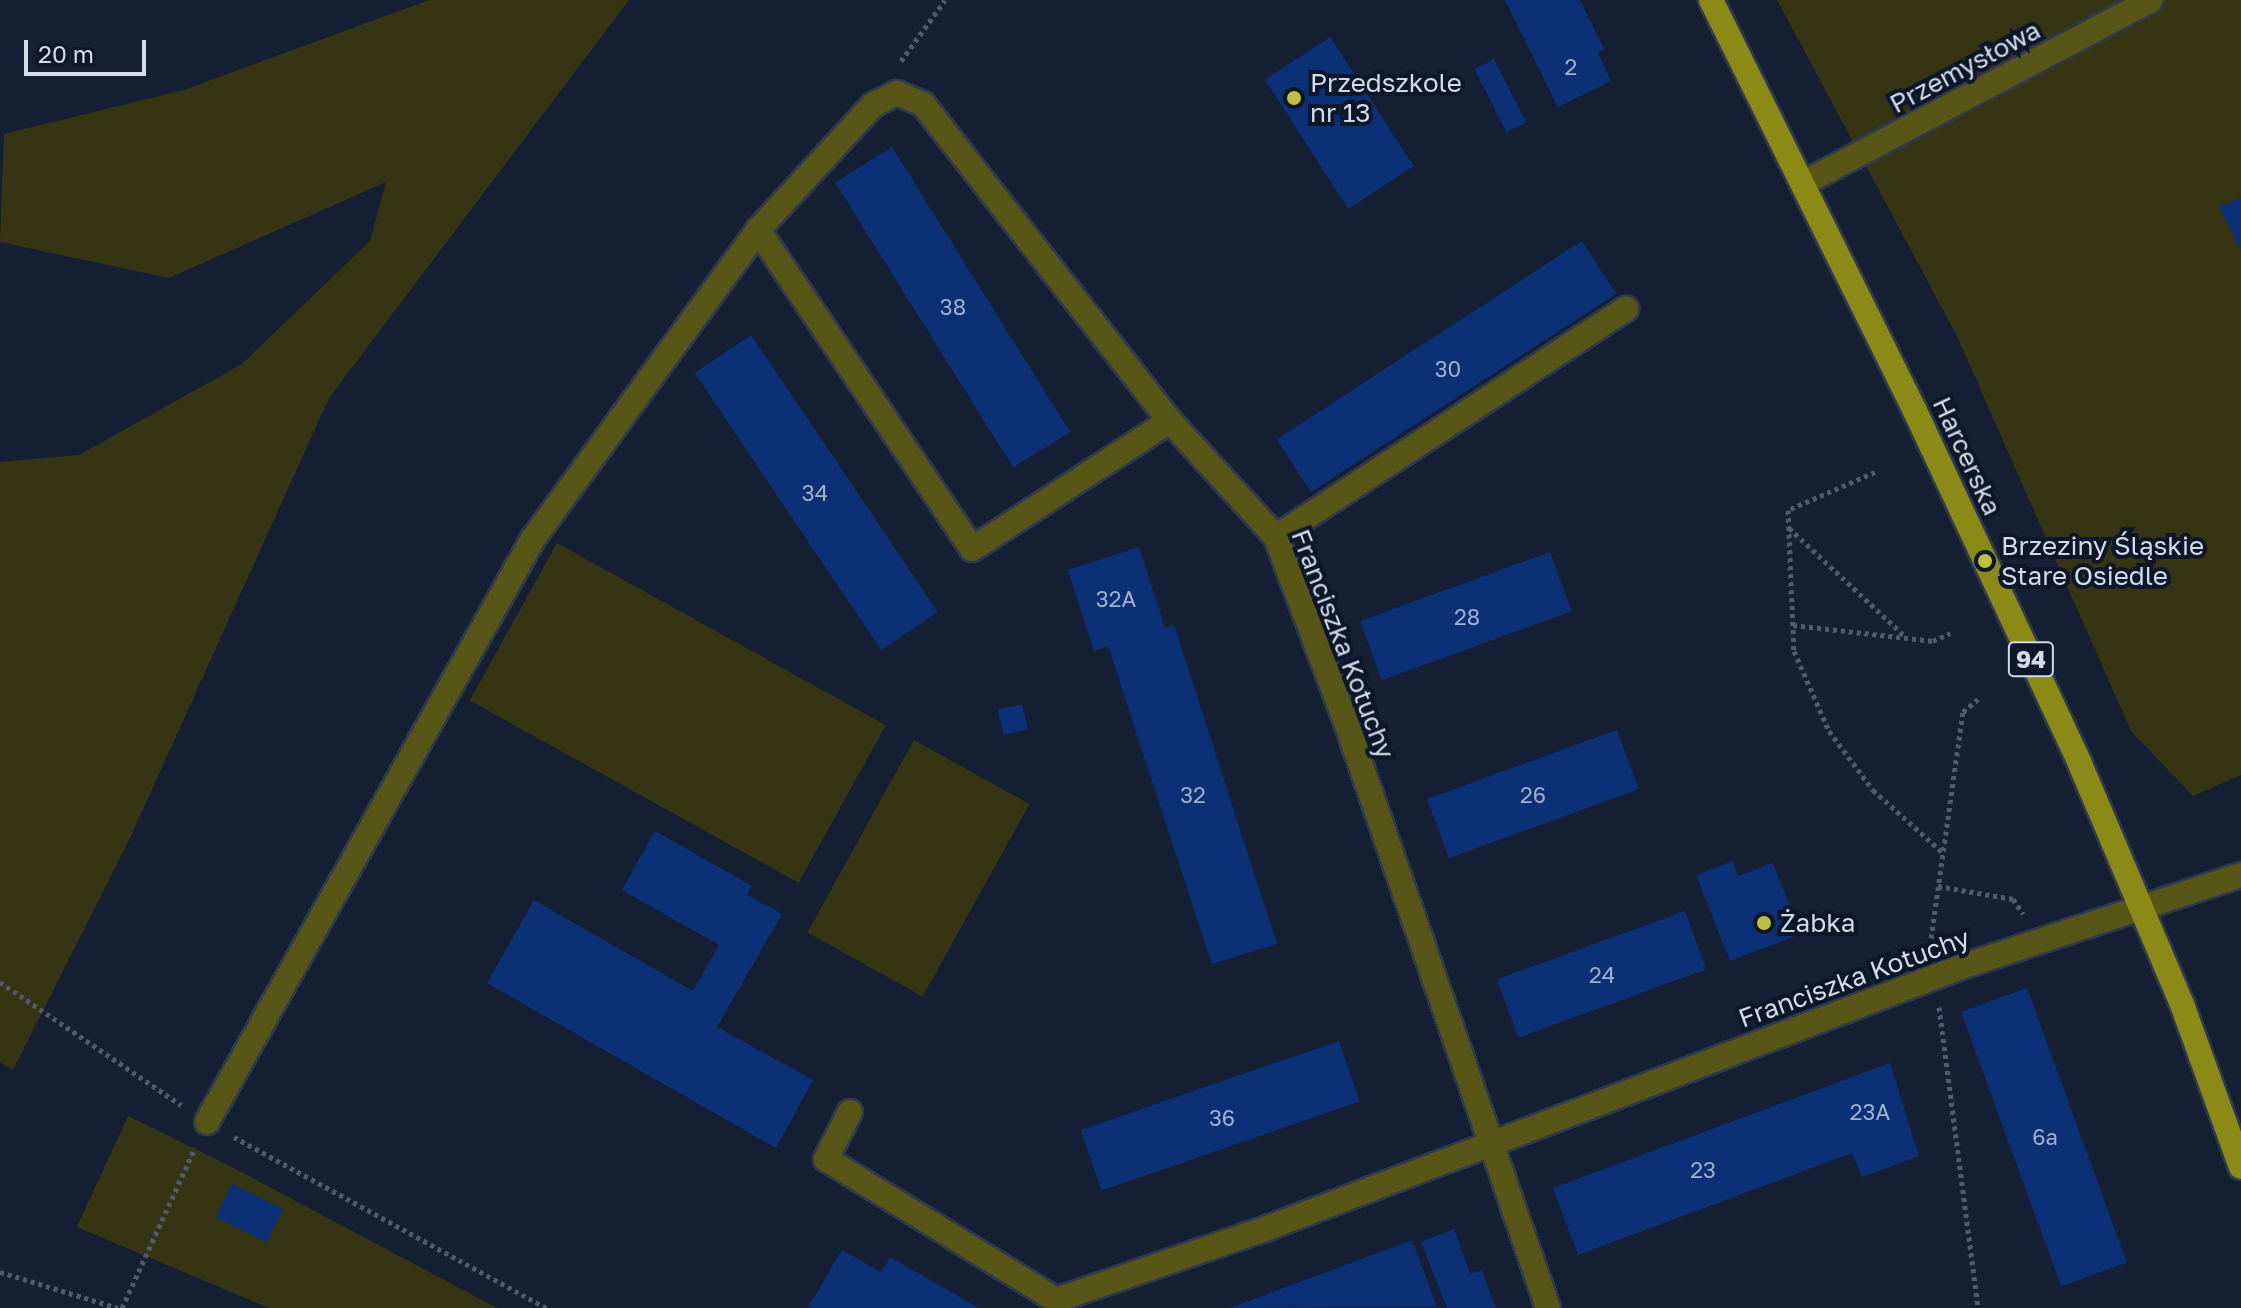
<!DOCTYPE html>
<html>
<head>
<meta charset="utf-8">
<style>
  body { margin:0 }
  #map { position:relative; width:2241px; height:1308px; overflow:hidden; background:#152034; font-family:"Golos Text",sans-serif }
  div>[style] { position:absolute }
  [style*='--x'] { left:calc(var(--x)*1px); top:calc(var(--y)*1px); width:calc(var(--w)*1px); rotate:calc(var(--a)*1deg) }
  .green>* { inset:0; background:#353514; transform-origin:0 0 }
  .building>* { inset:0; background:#0c3076; transform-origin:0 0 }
  .path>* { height:5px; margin-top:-2.5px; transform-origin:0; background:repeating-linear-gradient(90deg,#515b6d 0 4px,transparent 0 8px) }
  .roads { filter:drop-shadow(2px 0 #303a4d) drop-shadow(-2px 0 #303a4d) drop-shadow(0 2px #303a4d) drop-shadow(0 -2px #303a4d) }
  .minor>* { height:24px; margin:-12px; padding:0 12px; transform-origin:12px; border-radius:12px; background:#575616 }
  .major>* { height:24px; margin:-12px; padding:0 12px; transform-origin:12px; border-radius:12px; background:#8c8a17 }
  .dots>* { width:22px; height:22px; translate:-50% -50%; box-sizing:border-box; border:4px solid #0c172a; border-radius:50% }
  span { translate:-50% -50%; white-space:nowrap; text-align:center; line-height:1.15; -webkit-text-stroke:8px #0c172a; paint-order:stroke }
  .number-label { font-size:22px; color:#a1b0cc }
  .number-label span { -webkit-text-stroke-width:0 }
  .shield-label span { padding:2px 6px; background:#0c172a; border:2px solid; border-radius:6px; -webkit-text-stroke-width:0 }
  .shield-label { font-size:24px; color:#d3dbe8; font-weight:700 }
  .street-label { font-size:26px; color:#d3dbe8 }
  .poi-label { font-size:26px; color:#d3dbe8 }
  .left { translate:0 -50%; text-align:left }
  .scale { position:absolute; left:24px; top:40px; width:122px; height:36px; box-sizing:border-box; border:4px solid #d3dbe8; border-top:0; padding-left:10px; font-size:24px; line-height:28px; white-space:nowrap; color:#d3dbe8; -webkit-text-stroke:6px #0c172a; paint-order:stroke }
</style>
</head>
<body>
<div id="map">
  <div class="green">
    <div style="clip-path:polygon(429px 0,629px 0,329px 398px,130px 838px,13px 1070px,0 1062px,0 462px,79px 455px,242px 364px,370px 241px,386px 182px,169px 278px,0 242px,4px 134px,184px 90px)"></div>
    <div style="clip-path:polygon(1777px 0,2241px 0,2241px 775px,2193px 796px,2131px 731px,1957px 336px)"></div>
    <div style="left:557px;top:543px;width:376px;height:180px;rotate:29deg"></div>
    <div style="left:914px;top:740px;width:132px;height:220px;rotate:29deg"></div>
    <div style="clip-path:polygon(128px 1116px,230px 1166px,497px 1308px,269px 1308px,77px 1227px)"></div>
  </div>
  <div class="building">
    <div style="clip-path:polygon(1505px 0,1580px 0,1604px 49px,1598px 53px,1611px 81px,1558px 107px)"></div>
    <div style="left:1330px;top:37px;width:154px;height:78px;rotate:57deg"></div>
    <div style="left:1494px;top:59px;width:71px;height:22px;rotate:63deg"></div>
    <div style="left:892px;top:147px;width:336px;height:67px;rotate:58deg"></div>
    <div style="clip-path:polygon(2241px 197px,2241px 250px,2219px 207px)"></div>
    <div style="left:1582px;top:241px;width:63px;height:364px;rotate:57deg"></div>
    <div style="left:751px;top:335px;width:334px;height:68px;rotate:56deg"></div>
    <div style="clip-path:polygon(1139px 547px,1165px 628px,1174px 625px,1277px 944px,1212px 964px,1108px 646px,1094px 651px,1068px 570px)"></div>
    <div style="left:1550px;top:552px;width:63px;height:202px;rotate:70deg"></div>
    <div style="left:1022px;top:704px;width:26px;height:25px;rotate:77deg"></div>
    <div style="left:1617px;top:730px;width:63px;height:202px;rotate:70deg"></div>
    <div style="clip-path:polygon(655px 831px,752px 886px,747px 895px,782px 914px,717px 1027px,813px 1080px,776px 1148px,487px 983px,534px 900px,693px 991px,719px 945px,622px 890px)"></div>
    <div style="clip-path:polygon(1733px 861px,1738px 876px,1773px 863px,1801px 934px,1730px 961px,1696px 875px)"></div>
    <div style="left:1685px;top:911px;width:62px;height:200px;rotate:70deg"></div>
    <div style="left:2027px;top:988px;width:292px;height:70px;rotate:70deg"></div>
    <div style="left:1339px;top:1041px;width:64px;height:273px;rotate:71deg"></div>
    <div style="clip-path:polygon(1890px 1063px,1919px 1156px,1862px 1177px,1852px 1153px,1578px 1255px,1553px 1188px)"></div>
    <div style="left:232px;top:1184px;width:57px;height:37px;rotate:26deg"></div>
    <div style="clip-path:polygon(1454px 1229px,1470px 1274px,1482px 1270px,1496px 1308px,1447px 1308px,1421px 1242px)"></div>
    <div style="clip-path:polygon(1412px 1240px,1437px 1307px,1230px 1308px)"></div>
    <div style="clip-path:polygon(842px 1250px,881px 1272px,890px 1257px,979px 1308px,808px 1308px)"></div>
  </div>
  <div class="path">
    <div style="--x:901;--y:61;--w:75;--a:-54.2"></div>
    <div style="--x:1875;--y:472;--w:95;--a:156.4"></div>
    <div style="--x:1788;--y:510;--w:141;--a:87.6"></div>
    <div style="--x:1794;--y:651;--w:87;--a:66.4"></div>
    <div style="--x:1829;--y:731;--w:74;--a:53.3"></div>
    <div style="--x:1873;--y:790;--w:93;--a:41.9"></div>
    <div style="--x:1789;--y:528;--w:161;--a:43"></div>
    <div style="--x:1793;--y:625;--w:141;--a:6.5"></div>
    <div style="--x:1933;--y:641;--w:19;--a:-25"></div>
    <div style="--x:1938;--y:886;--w:76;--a:9.8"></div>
    <div style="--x:2013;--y:899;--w:18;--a:56"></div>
    <div style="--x:1930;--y:946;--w:236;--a:-82"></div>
    <div style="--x:1963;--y:712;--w:23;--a:-41"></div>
    <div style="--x:0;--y:982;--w:219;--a:34.2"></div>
    <div style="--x:1939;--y:1007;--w:304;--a:82.6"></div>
    <div style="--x:234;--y:1137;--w:356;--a:28.7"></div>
    <div style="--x:0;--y:1272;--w:123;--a:17"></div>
    <div style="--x:122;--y:1308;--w:176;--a:-65.5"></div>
  </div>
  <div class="roads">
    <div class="minor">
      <div style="--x:1804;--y:183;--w:392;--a:-27.8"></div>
      <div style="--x:758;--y:230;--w:384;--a:56.1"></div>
      <div style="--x:972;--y:549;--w:236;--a:-32.9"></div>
      <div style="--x:1170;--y:421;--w:157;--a:47.6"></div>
      <div style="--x:1276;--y:537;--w:201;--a:69.3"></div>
      <div style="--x:1347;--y:725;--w:617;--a:70.98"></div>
      <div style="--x:1276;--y:537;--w:418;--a:-33.1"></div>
      <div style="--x:850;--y:1112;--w:53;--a:117.1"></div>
      <div style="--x:826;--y:1159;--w:270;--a:31.5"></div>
      <div style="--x:1056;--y:1300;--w:226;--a:-18.8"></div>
      <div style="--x:1270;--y:1227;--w:741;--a:-20.61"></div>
      <div style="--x:1964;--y:966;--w:292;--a:-18.2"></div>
      <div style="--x:207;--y:1122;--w:668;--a:-60.79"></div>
      <div style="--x:533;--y:539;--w:382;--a:-53.9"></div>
      <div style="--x:758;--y:230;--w:170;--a:-47.4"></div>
      <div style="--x:873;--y:105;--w:27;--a:-27"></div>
      <div style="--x:897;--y:93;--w:28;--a:23"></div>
      <div style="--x:923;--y:104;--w:402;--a:52.1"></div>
    </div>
    <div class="major">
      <div style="--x:1711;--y:0;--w:459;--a:63.6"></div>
      <div style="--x:1915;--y:411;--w:390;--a:64.9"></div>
      <div style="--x:2080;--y:764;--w:264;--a:67"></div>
      <div style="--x:2183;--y:1007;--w:170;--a:70.1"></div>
    </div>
  </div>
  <div class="dots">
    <div style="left:1294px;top:98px;background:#c0be40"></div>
    <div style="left:1985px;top:561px;background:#c0be40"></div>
    <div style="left:1764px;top:923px;background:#c0be40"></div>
  </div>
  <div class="number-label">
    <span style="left:1571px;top:67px">2</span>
    <span style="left:953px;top:307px">38</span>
    <span style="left:1448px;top:369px">30</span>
    <span style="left:815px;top:493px">34</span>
    <span style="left:1116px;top:599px">32A</span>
    <span style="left:1467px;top:617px">28</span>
    <span style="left:1193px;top:795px">32</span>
    <span style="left:1533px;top:795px">26</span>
    <span style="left:1602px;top:975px">24</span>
    <span style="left:1870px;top:1112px">23A</span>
    <span style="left:1222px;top:1118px">36</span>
    <span style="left:2045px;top:1137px">6a</span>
    <span style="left:1703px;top:1170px">23</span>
  </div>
  <div class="shield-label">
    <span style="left:2031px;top:659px">94</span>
  </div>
  <div class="street-label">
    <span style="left:1965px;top:67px;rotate:-28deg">Przemysłowa</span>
    <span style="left:1967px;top:456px;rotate:65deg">Harcerska</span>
    <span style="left:1343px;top:644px;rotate:69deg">Franciszka Kotuchy</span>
    <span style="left:1854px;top:978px;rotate:-20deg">Franciszka Kotuchy</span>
  </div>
  <div class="poi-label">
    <span class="left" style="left:1310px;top:98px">Przedszkole<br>nr 13</span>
    <span class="left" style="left:2001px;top:561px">Brzeziny Śląskie<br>Stare Osiedle</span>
    <span class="left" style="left:1780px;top:923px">Żabka</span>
  </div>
  <div class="scale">20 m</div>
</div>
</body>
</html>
